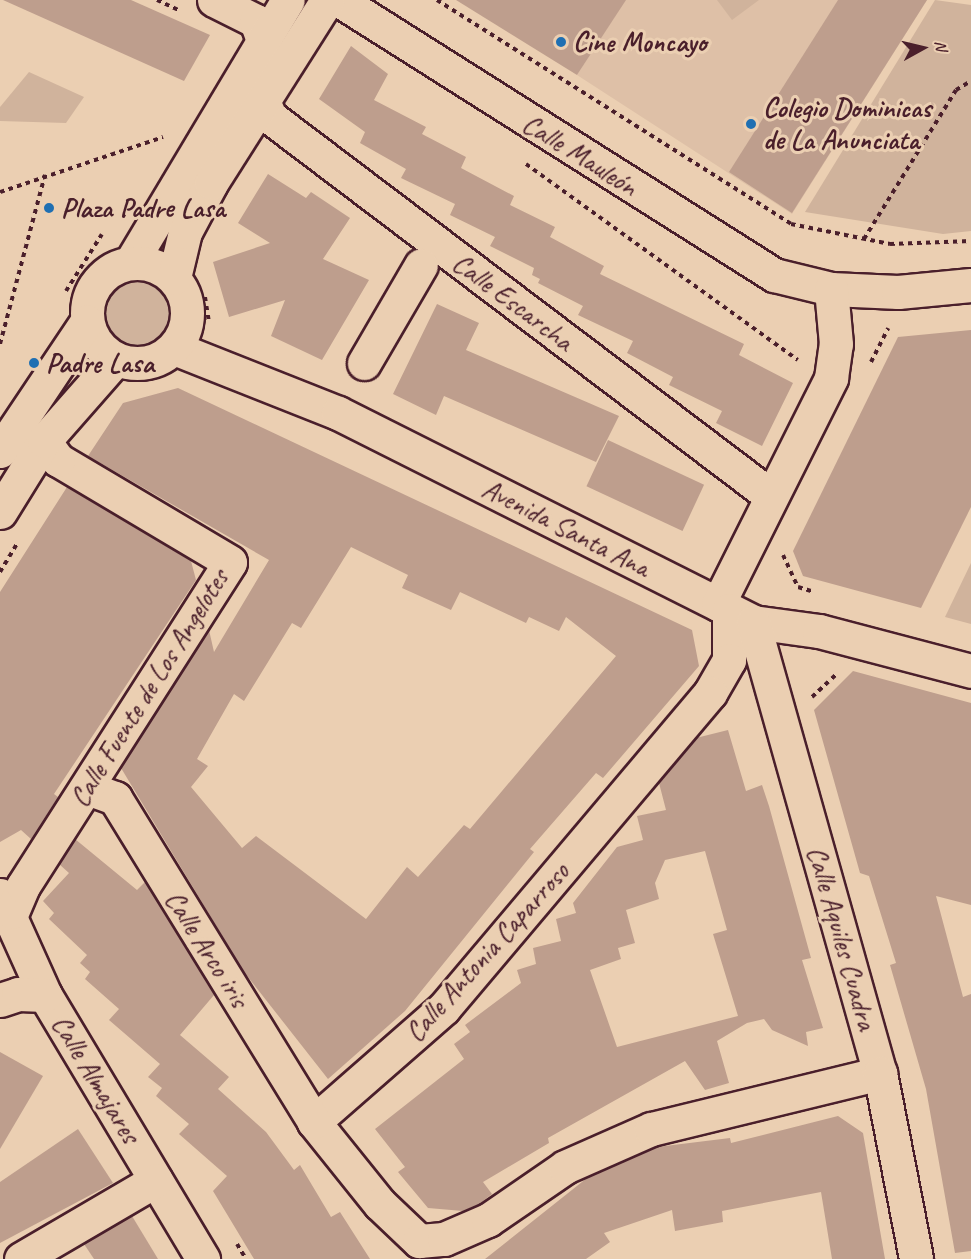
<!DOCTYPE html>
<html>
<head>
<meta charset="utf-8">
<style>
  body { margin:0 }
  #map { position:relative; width:971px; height:1259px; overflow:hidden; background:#ebcfb2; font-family:Caveat,sans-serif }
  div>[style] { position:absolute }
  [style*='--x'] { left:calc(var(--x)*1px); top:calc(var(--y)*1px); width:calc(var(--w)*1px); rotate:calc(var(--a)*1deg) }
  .built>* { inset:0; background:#dec0a7 }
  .green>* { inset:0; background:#d0b39c }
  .round { border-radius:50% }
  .building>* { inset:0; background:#be9e8d; transform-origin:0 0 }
  .path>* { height:4px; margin-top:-2px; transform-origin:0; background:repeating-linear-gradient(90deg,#4a1f2b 0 4.5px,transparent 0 9px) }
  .roads { filter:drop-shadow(2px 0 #4a1f2b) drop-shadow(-2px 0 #4a1f2b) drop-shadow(0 2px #4a1f2b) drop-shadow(0 -2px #4a1f2b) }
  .street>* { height:33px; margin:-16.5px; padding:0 16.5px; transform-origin:16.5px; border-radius:16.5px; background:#ebcfb2 }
  .secondary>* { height:33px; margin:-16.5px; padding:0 16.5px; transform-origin:16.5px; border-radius:16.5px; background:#ebcfb2 }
  .secondary>.ring { margin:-16.5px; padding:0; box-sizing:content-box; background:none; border:33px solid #ebcfb2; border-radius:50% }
  .dots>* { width:16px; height:16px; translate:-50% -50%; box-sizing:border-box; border:3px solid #ebcfb2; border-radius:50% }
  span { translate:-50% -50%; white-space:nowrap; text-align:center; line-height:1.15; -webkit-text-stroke:6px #ebcfb2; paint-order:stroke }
  .poi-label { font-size:28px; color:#4a1f2b; font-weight:700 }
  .left { translate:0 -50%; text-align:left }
  .street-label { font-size:28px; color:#4a1f2b }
  .north { position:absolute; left:893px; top:18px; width:60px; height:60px; -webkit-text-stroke:4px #ebcfb2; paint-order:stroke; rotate:82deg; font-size:16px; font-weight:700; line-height:24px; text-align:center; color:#4a1f2b }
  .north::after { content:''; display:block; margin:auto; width:21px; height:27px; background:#4a1f2b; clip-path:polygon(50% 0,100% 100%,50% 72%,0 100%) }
</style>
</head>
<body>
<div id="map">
  <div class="built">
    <div style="clip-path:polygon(605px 0,927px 0,792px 214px,577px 75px,619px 10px)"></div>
  </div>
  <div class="green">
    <div style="clip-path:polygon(717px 0,759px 0,732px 20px)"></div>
    <div style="clip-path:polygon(935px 0,971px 5px,971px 231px,943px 234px,805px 212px)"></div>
    <div style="clip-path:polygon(29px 72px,84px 97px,66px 123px,0 121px,0 107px)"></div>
    <div class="round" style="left:103px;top:277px;width:70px;height:70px"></div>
    <div style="clip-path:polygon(971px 563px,971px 624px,945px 617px)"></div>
  </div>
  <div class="building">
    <div style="clip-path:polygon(3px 0,131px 0,210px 35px,184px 81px)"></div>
    <div style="clip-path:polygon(456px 0,626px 0,577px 75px)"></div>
    <div style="clip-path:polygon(838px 0,927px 0,792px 213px,729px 172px)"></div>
    <div style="clip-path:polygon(351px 46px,388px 74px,374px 100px,426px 127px,422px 134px,466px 157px,461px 168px,514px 196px,510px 205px,555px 227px,550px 237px,604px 266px,600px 274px,744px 344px,739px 355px,793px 383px,762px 446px,716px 423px,722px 411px,669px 385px,673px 377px,627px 353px,633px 341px,578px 315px,583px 306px,538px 283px,540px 279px,532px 275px,534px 268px,490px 246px,495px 237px,450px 215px,455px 204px,401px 178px,406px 169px,360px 143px,365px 132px,319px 99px)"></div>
    <div style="clip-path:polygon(268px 174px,306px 198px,311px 192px,350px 218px,323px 259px,369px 280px,322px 360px,271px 336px,285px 300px,229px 317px,213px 262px,270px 243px,238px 223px)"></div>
    <div style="clip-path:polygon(437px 304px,479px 323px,466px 350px,619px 416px,596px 462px,444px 396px,436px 415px,393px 394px)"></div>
    <div style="clip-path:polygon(971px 330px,971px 507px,921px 608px,803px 576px,793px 551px,898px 337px)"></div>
    <div style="clip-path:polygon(evenodd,178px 388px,692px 630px,699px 666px,603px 778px,596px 773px,530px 849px,534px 852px,405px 1011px,328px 1079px,244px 972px,121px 768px,209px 630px,214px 652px,269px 560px,88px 456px,123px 403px,178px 388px,351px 547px,408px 575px,402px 588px,451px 610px,460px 592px,526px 623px,529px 617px,559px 631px,566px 617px,616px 656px,470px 829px,464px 825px,418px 877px,407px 867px,366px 919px,256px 836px,242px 848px,191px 787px,208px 766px,197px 759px,234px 694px,244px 701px,292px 623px,301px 628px,351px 547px)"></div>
    <div style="left:608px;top:440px;width:106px;height:51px;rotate:25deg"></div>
    <div style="clip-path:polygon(67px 487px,191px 561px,196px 580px,54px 794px,58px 797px,31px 839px,21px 830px,0 842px,0 592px)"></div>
    <div style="clip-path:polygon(853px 671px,971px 703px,971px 905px,936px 896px,963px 997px,971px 994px,971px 1251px,955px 1253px,926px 1089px,890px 965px,896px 963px,869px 876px,860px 873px,814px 710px)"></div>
    <div style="clip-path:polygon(evenodd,728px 730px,746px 791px,762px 785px,769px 806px,811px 958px,802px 960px,823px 1028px,806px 1032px,808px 1046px,772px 1030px,764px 1019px,747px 1023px,717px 1041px,729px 1083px,705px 1090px,685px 1061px,548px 1138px,549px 1143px,483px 1182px,492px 1194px,479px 1204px,463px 1211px,428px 1208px,398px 1172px,405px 1167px,375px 1129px,464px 1059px,454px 1044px,470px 1032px,465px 1025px,521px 983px,517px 970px,536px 964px,533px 948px,561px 941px,556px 919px,576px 913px,573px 903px,617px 847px,643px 840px,637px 816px,666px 810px,659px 783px,696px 738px,728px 730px,705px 851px,727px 930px,713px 934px,738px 1016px,617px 1047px,590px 970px,621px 959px,618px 948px,635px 943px,626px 910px,659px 899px,655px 883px,665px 860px,705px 851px)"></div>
    <div style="clip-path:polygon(75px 839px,137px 890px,145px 882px,214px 995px,180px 1035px,229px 1077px,218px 1089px,266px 1132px,294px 1170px,300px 1165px,331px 1217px,340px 1212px,370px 1259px,254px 1259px,213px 1191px,227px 1176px,179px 1134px,189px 1124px,156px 1096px,162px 1088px,148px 1077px,160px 1064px,109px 1020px,119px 1009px,85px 979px,90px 972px,80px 963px,87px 955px,49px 919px,54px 913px,43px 901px,69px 873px,59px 864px)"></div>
    <div style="clip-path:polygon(0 1052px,43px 1076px,0 1149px)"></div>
    <div style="clip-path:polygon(838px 1116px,863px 1133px,885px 1259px,832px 1259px,821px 1192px,722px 1211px,723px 1222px,675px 1231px,672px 1210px,604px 1233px,610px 1242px,586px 1259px,485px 1259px,587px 1178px,657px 1147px,730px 1138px,731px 1143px)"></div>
    <div style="clip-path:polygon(78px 1129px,113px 1183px,0 1243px,0 1182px)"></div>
    <div style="clip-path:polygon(132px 1216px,158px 1259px,94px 1259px,84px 1244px)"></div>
  </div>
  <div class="path">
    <div style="--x:157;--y:0;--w:26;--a:25"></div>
    <div style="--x:437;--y:0;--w:419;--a:32.3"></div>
    <div style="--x:791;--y:224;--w:101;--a:11.4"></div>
    <div style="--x:890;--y:244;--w:81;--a:-2.1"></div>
    <div style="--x:526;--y:164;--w:335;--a:35.8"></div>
    <div style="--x:0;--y:192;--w:172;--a:-18.6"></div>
    <div style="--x:864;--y:239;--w:175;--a:-58.3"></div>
    <div style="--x:956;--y:90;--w:17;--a:-31"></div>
    <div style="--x:66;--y:291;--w:67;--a:-57.7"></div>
    <div style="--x:205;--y:297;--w:25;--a:81"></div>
    <div style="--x:0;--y:344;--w:175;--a:-75.1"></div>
    <div style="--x:871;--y:362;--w:38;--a:-63"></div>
    <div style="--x:783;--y:555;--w:35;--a:65"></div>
    <div style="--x:798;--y:587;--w:17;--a:17"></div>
    <div style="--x:0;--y:572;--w:33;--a:-59"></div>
    <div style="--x:812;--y:697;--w:34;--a:-43"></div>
    <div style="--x:237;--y:1244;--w:17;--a:59"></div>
  </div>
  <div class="roads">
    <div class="street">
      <div style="--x:214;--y:0;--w:47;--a:26.6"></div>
      <div style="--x:256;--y:21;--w:20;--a:70"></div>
      <div style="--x:339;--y:0;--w:515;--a:32.3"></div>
      <div style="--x:774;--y:275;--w:59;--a:13.8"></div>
      <div style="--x:831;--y:289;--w:67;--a:2.6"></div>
      <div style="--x:898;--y:292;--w:73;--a:-5.5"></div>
      <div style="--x:263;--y:101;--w:17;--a:66"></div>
      <div style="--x:270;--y:117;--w:628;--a:37.11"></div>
      <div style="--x:174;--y:348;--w:176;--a:21.6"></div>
      <div style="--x:338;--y:413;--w:465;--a:26.7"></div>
      <div style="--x:753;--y:622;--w:67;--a:7.8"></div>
      <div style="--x:819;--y:631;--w:157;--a:14.7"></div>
      <div style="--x:364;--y:363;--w:113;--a:-59.8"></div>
      <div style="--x:718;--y:604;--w:253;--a:-63.4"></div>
      <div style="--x:831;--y:378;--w:34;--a:-82"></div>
      <div style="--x:836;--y:344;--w:55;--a:-95.2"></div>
      <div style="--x:729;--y:610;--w:50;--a:90"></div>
      <div style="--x:729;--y:660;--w:38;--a:120"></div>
      <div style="--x:710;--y:693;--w:412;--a:130.2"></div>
      <div style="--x:444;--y:1008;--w:173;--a:138.8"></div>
      <div style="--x:314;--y:1122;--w:105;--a:51.2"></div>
      <div style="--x:380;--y:1204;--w:54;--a:43.5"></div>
      <div style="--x:419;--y:1241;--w:25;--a:-5"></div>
      <div style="--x:444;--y:1239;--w:48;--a:-23.4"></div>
      <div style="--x:488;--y:1220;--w:93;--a:-34.5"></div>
      <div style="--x:565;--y:1167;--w:94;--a:-23.8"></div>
      <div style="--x:651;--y:1129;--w:236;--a:-13.7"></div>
      <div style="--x:753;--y:622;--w:469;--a:74.3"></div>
      <div style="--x:880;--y:1073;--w:189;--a:79"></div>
      <div style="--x:90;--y:789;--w:27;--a:20"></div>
      <div style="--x:115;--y:798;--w:380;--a:58.4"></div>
      <div style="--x:0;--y:895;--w:110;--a:65.8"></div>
      <div style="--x:45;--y:995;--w:308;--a:59.1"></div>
      <div style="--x:12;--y:912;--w:28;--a:-67"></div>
      <div style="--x:23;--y:886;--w:384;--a:-57.4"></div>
      <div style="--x:230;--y:562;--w:200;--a:-149.3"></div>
      <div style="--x:58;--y:460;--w:24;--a:-126"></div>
      <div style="--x:0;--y:1000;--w:19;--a:-18"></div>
      <div style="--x:18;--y:994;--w:27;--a:2"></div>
      <div style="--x:21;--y:1259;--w:156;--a:-30.3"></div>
    </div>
    <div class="secondary">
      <div style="--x:131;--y:262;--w:305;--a:-59.1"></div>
      <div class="ring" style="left:87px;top:263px;width:67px;height:67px"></div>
      <div style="--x:174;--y:278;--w:47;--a:-76.6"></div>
      <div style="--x:185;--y:232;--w:55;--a:-62"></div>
      <div style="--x:211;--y:183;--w:217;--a:-57.6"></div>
      <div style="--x:0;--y:451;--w:156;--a:-56.2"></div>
      <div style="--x:0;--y:512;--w:84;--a:-58.2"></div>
      <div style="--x:44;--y:441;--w:109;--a:-48.7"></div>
    </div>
  </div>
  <div class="dots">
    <div style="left:561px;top:42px;background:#1f6fb2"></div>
    <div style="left:751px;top:124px;background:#1f6fb2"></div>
    <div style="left:49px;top:208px;background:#1f6fb2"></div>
    <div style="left:34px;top:363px;background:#1f6fb2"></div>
  </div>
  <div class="poi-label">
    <span class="left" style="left:573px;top:42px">Cine Moncayo</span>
    <span class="left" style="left:763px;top:124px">Colegio Dominicas<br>de La Anunciata</span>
    <span class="left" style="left:61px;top:208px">Plaza Padre Lasa</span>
    <span class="left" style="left:46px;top:363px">Padre Lasa</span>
  </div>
  <div class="street-label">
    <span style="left:580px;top:155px;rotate:32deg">Calle Mauleón</span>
    <span style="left:513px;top:302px;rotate:37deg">Calle Escarcha</span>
    <span style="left:566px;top:528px;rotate:27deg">Avenida Santa Ana</span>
    <span style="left:149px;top:688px;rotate:-58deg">Calle Fuente de Los Angelotes</span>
    <span style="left:842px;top:938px;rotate:74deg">Calle Aquiles Cuadra</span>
    <span style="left:207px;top:949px;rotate:58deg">Calle Arco iris</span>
    <span style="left:487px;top:952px;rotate:-48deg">Calle Antonia Caparroso</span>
    <span style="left:96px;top:1079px;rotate:59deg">Calle Almajares</span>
  </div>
  <div class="north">N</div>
</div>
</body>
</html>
